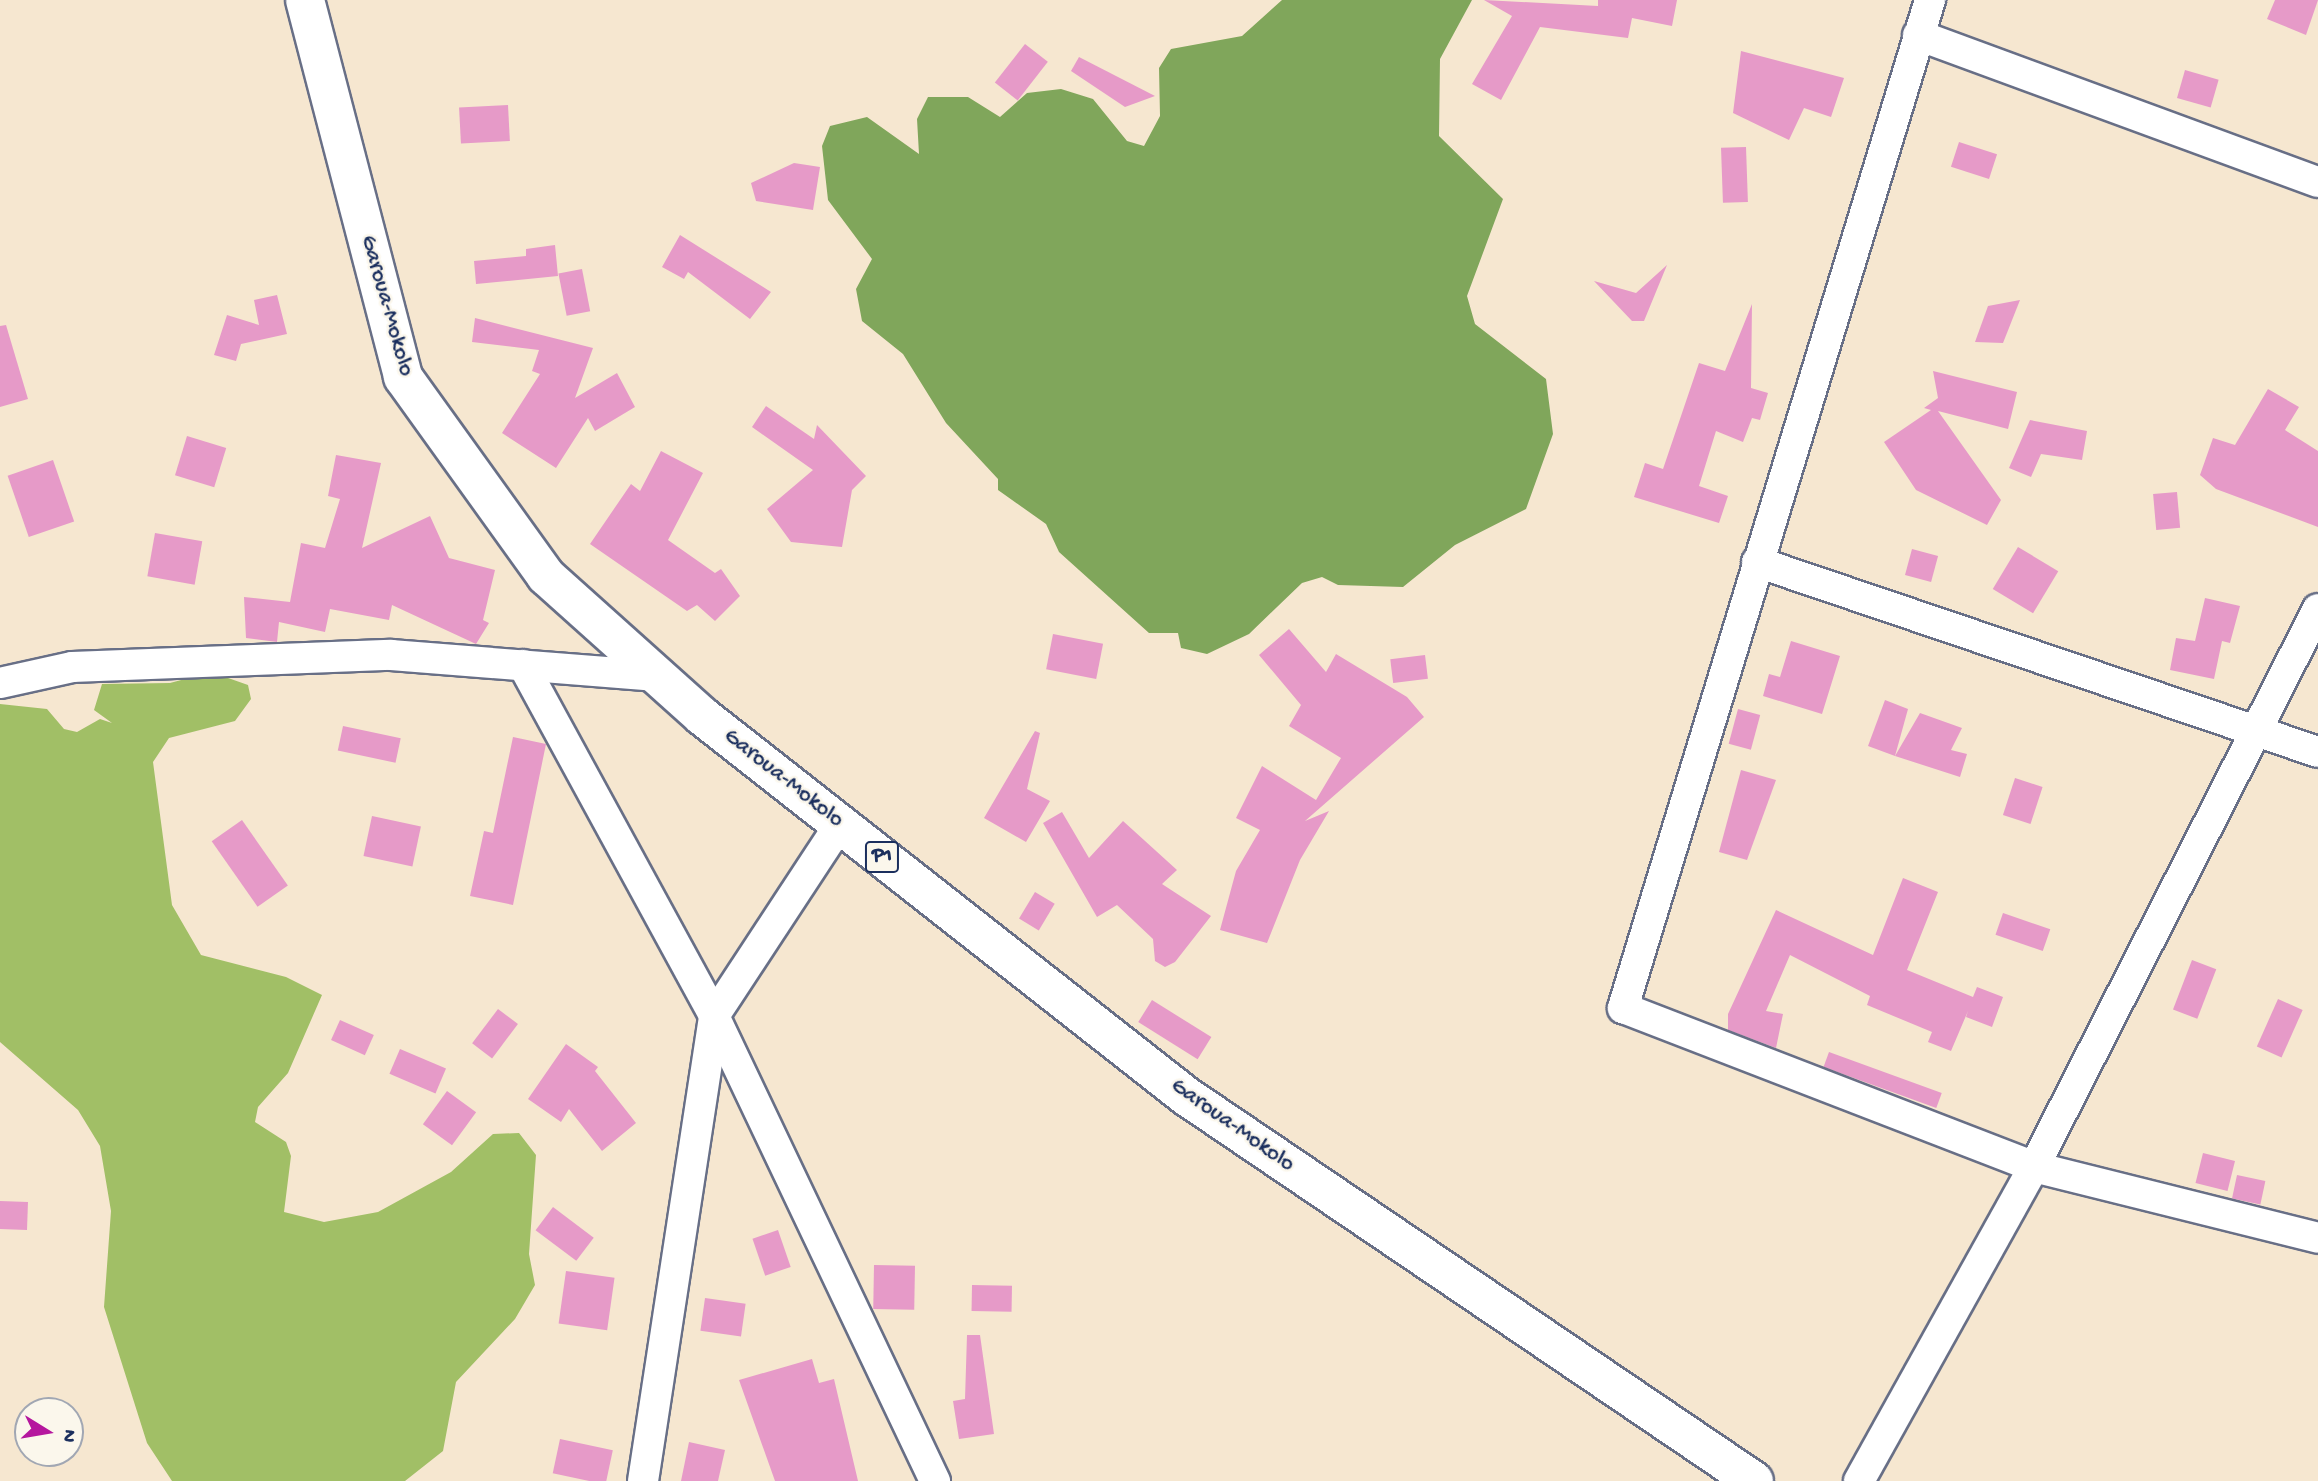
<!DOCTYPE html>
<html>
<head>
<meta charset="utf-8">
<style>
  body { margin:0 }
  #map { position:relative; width:2318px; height:1481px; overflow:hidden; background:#f6e7d0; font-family:"Gochi Hand",sans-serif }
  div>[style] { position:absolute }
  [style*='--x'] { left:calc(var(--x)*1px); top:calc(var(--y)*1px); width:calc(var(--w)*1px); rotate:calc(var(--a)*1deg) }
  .green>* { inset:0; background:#a1bf66 }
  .forest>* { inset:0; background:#80a65b }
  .building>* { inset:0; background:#e69ac8; transform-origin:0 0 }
  .roads { filter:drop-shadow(2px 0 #686f86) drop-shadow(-2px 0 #686f86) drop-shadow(0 2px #686f86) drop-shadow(0 -2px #686f86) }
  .minor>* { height:30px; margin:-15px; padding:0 15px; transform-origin:15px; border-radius:15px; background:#fff }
  .major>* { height:38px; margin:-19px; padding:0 19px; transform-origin:19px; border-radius:19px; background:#fff }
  span { translate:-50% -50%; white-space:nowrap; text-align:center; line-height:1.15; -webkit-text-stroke:5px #fbf7ec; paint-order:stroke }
  .shield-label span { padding:2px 5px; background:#fbf7ec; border:2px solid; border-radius:5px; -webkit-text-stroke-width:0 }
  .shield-label { font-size:21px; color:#1b2f5e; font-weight:700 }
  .street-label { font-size:23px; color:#1b2f5e }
  .north { position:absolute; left:14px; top:1397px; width:70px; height:70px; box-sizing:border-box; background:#fbf7ec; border:2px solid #a1a7b3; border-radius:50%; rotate:101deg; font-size:19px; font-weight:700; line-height:28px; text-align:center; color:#1b2f5e }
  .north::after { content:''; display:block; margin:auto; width:24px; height:32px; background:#b5179e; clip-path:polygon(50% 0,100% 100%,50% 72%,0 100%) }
</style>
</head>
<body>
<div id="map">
  <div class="green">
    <div style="clip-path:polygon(211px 672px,248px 685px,251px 699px,235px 721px,169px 738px,153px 762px,172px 905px,201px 955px,286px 977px,322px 995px,288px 1073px,258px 1107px,255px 1122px,286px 1142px,291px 1156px,284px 1212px,324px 1222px,378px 1212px,451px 1172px,493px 1134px,519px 1133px,536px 1155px,529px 1254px,535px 1285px,515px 1319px,456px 1382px,443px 1451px,405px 1481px,172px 1481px,147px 1443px,104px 1307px,111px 1211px,100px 1146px,78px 1110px,0 1042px,0 704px,47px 709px,64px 729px,77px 732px,100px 719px,112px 723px,94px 710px,102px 684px,170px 683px)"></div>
  </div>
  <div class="forest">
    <div style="clip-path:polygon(1282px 0,1472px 0,1440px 59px,1439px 136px,1503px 199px,1467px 296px,1475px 324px,1546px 379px,1553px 434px,1526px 509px,1455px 545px,1403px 587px,1338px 585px,1322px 577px,1302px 583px,1249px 634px,1207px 654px,1181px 648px,1178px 633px,1149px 633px,1059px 552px,1046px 524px,998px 490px,998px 479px,946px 423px,903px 354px,862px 321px,856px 289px,872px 259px,828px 200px,822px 146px,830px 126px,867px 117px,919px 154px,917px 119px,928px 97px,968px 97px,1000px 117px,1027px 93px,1061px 89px,1093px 99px,1127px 141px,1144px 146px,1160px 116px,1159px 68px,1171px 49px,1242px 36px)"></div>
  </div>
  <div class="building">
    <div style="clip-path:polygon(1484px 0,1598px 6px,1598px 0,1677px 0,1672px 26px,1632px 18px,1628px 38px,1540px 27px,1501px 100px,1472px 84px,1512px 16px)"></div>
    <div style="clip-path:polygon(2275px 0,2318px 0,2306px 35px,2267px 19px)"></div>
    <div style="left:1025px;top:44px;width:29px;height:49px;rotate:38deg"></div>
    <div style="clip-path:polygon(1741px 51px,1844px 78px,1831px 117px,1804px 108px,1789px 140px,1733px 113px)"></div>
    <div style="clip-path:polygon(1079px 57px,1155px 96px,1125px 107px,1071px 71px)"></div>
    <div style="left:2185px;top:70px;width:35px;height:29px;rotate:16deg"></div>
    <div style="left:508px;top:105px;width:36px;height:49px;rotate:87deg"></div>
    <div style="left:1959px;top:142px;width:40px;height:26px;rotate:18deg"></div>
    <div style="left:1746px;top:147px;width:55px;height:25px;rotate:88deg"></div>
    <div style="clip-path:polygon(794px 163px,820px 167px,813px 210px,756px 201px,751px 183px)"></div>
    <div style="clip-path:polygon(680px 235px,771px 292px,750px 319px,688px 272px,684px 279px,662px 267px)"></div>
    <div style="clip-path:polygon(555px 245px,558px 276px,476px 284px,474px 261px,526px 256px,526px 249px)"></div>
    <div style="clip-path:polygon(1667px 265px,1644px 321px,1632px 321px,1594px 281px,1636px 293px)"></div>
    <div style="left:582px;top:269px;width:43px;height:24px;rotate:79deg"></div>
    <div style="clip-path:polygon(277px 295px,287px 334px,241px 344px,236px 361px,214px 355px,227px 315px,259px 325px,254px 300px)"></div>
    <div style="clip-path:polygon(2020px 300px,2003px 343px,1975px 342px,1988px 306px)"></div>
    <div style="clip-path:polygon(1752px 304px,1751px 388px,1768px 393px,1760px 420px,1752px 418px,1743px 442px,1716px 431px,1699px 486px,1728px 496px,1719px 523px,1634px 497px,1645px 463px,1663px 469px,1699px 363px,1725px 371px)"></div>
    <div style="clip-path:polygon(475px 318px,593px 348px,575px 398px,617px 373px,635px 407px,595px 431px,588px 418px,556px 468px,502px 433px,540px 374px,532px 371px,539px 350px,472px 342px)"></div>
    <div style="clip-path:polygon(6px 325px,28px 399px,0 407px,0 326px)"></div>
    <div style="clip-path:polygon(1933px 371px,2017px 392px,2008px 429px,1938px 411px,2001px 500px,1987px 525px,1916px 490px,1884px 442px,1931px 410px,1924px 408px,1938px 398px)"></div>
    <div style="clip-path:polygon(2268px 389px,2299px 407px,2285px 430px,2318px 451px,2318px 527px,2216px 489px,2200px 475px,2213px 438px,2235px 445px)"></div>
    <div style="clip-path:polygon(766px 406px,814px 439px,817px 425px,866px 476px,852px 490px,842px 547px,791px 542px,767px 509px,813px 470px,752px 427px)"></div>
    <div style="clip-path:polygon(2030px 420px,2087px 431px,2082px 460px,2041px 454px,2031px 477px,2009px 468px)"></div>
    <div style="left:187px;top:436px;width:41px;height:41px;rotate:17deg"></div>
    <div style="clip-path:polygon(661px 451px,703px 473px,668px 540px,715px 573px,721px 569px,740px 596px,715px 621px,697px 605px,687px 611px,590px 544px,631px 484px,640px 491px)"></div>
    <div style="clip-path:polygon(336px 455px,381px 463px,362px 548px,430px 516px,449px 558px,495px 570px,483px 620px,489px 623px,476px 644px,392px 605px,389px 620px,330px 609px,325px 632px,279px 622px,277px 642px,246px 638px,244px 597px,290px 602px,301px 543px,325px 548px,340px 499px,328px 496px)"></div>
    <div style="left:53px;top:460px;width:65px;height:48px;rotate:71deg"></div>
    <div style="left:2177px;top:492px;width:36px;height:24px;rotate:85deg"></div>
    <div style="left:155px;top:533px;width:48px;height:44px;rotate:10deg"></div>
    <div style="left:2018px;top:547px;width:47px;height:49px;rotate:31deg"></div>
    <div style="left:1912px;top:549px;width:27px;height:27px;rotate:15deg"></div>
    <div style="clip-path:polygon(2205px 598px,2240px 606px,2230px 643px,2222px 641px,2214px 679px,2170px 670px,2176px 638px,2195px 641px)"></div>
    <div style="clip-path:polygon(1289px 629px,1326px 672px,1336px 654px,1407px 697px,1424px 717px,1305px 821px,1329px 811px,1300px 860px,1267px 943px,1220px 930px,1236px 871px,1260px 830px,1236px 818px,1262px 766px,1316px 800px,1341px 758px,1289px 726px,1301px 705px,1259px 655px)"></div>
    <div style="left:1053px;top:634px;width:51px;height:36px;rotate:11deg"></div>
    <div style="clip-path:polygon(1791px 641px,1840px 656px,1822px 714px,1763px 696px,1769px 674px,1780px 677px)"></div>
    <div style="left:1425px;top:655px;width:24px;height:35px;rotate:83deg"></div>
    <div style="clip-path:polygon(1885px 700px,1908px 709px,1895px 756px,1868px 746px)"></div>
    <div style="left:1738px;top:709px;width:23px;height:36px;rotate:15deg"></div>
    <div style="clip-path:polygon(1920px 713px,1962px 728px,1951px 750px,1967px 754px,1960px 777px,1895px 756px)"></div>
    <div style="left:343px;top:726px;width:59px;height:25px;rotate:12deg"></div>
    <div style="clip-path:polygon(1035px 731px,1040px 733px,1027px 789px,1050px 801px,1026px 842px,984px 818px)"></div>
    <div style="clip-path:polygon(513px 737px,546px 744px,513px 905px,470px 896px,484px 831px,493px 833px)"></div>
    <div style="clip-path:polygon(1741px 770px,1776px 780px,1747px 860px,1719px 852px)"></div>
    <div style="left:2015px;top:778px;width:29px;height:39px;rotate:18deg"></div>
    <div style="clip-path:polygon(1062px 812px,1089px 858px,1123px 821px,1177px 870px,1162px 884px,1211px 916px,1175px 962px,1165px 967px,1155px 961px,1153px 939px,1117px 905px,1097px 917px,1043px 823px)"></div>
    <div style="left:372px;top:816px;width:50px;height:41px;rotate:12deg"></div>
    <div style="left:242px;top:820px;width:80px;height:37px;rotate:55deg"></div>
    <div style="clip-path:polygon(1903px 878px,1938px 892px,1907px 970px,1973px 997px,1977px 987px,2003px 997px,1992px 1027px,1966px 1017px,1968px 1011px,1951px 1051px,1928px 1042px,1932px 1032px,1867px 1005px,1870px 996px,1790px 955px,1766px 1011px,1783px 1014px,1776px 1048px,1728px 1030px,1728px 1014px,1776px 910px,1873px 955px)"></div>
    <div style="left:1035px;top:892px;width:23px;height:31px;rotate:31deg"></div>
    <div style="left:2003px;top:913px;width:50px;height:23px;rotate:19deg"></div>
    <div style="left:2192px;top:960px;width:26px;height:53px;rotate:21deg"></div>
    <div style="left:2278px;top:999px;width:27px;height:52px;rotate:24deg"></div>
    <div style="left:1152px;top:1000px;width:70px;height:26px;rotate:32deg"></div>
    <div style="left:498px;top:1009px;width:25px;height:43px;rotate:37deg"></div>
    <div style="left:340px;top:1020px;width:37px;height:22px;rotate:24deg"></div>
    <div style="clip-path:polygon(566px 1044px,598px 1067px,595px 1071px,636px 1123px,602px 1151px,569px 1109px,561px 1122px,528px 1099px)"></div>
    <div style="left:400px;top:1049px;width:50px;height:27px;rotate:23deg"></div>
    <div style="left:1829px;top:1052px;width:120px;height:16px;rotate:20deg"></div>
    <div style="left:447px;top:1091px;width:36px;height:41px;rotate:36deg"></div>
    <div style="left:2203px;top:1153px;width:33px;height:31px;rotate:14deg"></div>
    <div style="left:2237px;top:1175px;width:29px;height:24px;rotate:12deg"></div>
    <div style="left:0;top:1201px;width:28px;height:28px;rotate:2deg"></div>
    <div style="left:553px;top:1207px;width:51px;height:29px;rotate:37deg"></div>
    <div style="left:778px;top:1230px;width:39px;height:27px;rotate:71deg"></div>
    <div style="left:874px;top:1265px;width:41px;height:44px;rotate:1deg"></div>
    <div style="left:566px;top:1271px;width:49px;height:53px;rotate:8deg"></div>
    <div style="left:972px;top:1285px;width:40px;height:26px;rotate:1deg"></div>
    <div style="left:705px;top:1298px;width:41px;height:33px;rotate:8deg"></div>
    <div style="clip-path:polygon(967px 1335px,980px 1335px,994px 1434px,959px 1439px,953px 1401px,965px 1399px)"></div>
    <div style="clip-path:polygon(812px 1359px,819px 1383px,834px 1379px,858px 1481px,775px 1481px,739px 1380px)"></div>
    <div style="left:560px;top:1439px;width:54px;height:35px;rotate:12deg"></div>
    <div style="clip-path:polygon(689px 1442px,725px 1450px,718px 1481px,681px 1481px)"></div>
  </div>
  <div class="roads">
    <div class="minor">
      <div style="--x:1930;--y:0;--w:1054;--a:106.94"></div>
      <div style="--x:1623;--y:1008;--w:441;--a:21.1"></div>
      <div style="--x:2034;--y:1167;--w:293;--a:14"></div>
      <div style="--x:1918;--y:35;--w:426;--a:20.2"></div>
      <div style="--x:1757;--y:562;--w:592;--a:18.71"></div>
      <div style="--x:523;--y:665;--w:400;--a:61.4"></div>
      <div style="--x:714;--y:1016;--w:515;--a:64.58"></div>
      <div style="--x:0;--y:683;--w:74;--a:-12.5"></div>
      <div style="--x:72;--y:667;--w:319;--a:-2.2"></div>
      <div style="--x:391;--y:655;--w:267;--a:4.5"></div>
      <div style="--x:643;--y:1481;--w:470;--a:-81.3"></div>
      <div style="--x:714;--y:1016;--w:230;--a:-56.7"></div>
      <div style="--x:1859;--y:1481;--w:359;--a:-60.9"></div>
      <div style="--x:2034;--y:1167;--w:626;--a:-63.03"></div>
    </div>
    <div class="major">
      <div style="--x:305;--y:0;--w:390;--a:75.4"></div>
      <div style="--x:403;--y:377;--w:245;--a:54.3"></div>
      <div style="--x:546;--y:576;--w:210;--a:41.9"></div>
      <div style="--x:702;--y:716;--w:615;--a:38.14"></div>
      <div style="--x:1186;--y:1096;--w:686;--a:34.13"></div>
    </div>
  </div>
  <div class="shield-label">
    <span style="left:882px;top:857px">P1</span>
  </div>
  <div class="street-label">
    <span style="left:386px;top:306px;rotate:74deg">Garoua-Mokolo</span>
    <span style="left:783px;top:779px;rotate:38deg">Garoua-Mokolo</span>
    <span style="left:1232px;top:1126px;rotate:35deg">Garoua-Mokolo</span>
  </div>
  <div class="north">N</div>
</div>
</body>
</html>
